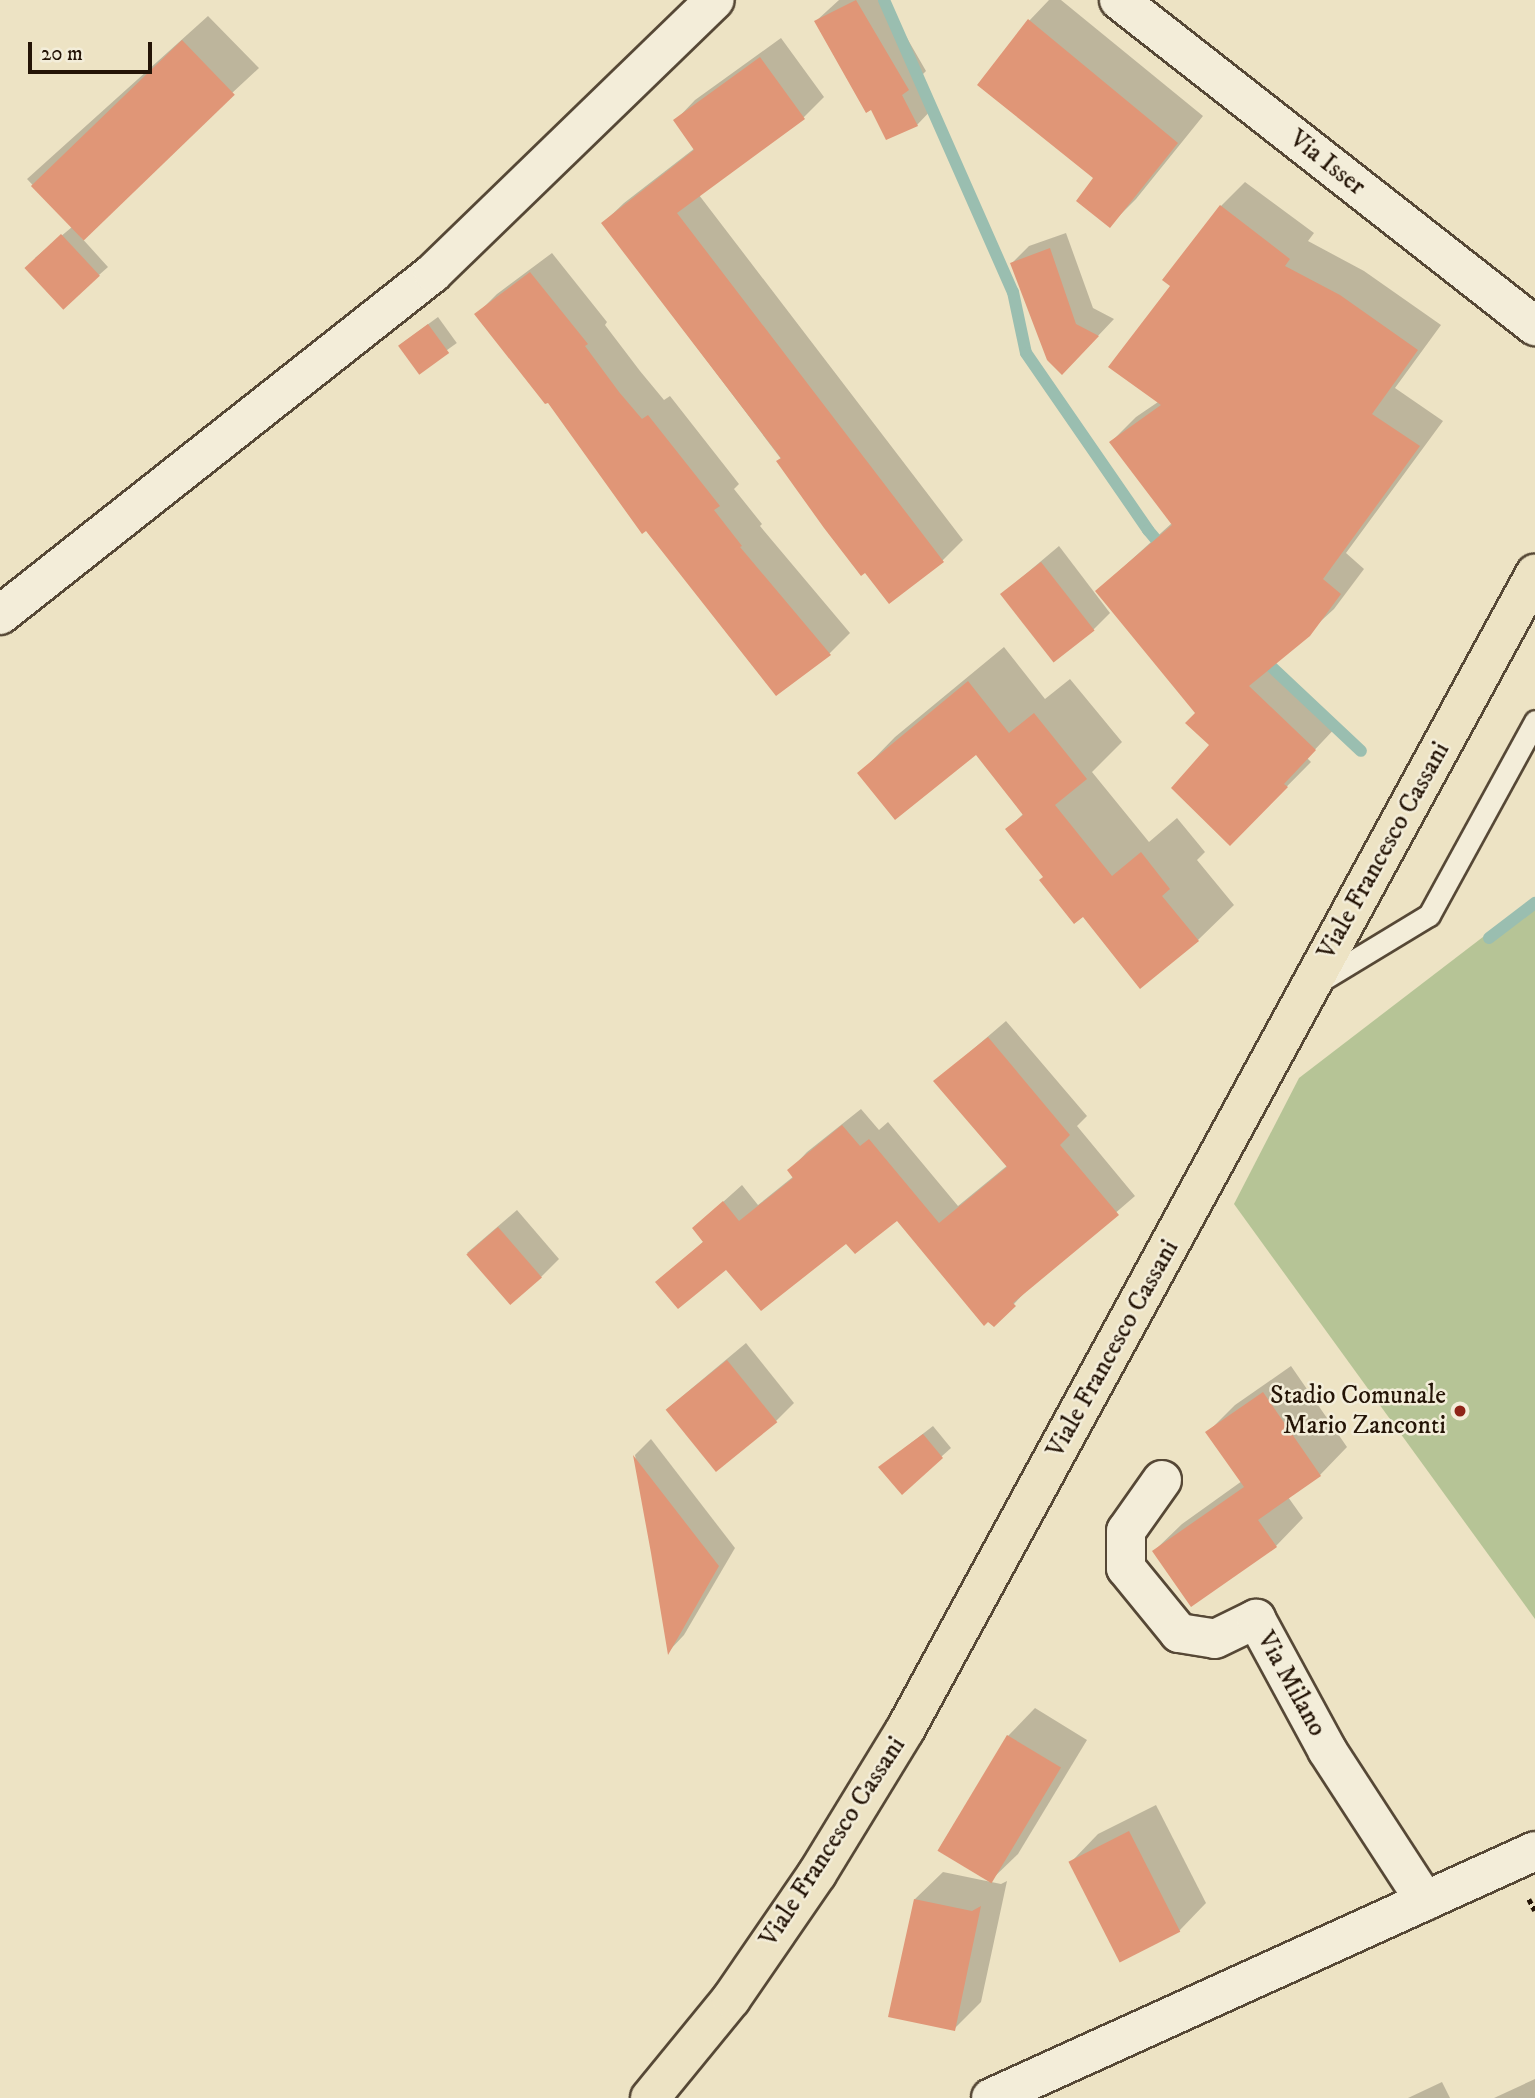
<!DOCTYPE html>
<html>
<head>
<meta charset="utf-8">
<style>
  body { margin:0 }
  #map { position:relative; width:1535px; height:2098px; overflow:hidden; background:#ede3c4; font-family:"IM FELL DW Pica",serif }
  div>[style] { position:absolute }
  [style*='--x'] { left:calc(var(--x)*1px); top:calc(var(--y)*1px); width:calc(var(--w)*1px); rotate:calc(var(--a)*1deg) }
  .green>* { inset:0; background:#b6c496 }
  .shadow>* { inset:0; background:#0003; transform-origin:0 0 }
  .stream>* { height:12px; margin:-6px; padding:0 6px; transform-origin:6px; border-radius:6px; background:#9abeb0 }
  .building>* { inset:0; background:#e09677; transform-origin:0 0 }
  .path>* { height:4.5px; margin-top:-2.25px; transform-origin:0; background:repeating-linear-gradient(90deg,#241406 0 5px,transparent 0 8.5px) }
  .roads { filter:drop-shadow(2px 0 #564836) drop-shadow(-2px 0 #564836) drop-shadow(0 2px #564836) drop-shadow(0 -2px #564836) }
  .lane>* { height:21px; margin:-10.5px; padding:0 10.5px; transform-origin:10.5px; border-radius:10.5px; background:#f3edd9 }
  .street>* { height:38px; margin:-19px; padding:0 19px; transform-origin:19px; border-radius:19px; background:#f3edd9 }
  .secondary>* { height:38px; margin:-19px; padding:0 19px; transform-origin:19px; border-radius:19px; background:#f3edd9 }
  .primary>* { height:38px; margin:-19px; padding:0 19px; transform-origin:19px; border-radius:19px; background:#ede3c4 }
  .dots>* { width:19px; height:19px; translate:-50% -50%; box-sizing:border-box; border:4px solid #f3edd9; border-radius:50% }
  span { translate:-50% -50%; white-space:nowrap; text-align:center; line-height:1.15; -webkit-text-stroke:5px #f3edd9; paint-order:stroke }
  .street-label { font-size:26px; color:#241406 }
  .poi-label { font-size:26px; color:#241406 }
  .right { translate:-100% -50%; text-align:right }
  .scale { position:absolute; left:28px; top:42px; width:124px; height:32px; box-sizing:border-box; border:4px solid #241406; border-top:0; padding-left:9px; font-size:21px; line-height:24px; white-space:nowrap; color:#241406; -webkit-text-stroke:5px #f3edd9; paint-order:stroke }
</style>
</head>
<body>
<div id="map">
  <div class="green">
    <div style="clip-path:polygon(1535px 897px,1535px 1619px,1234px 1204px,1299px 1078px)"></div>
  </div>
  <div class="shadow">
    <div style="clip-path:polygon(839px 0,885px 0,926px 71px,920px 77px,935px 106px,917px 125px,872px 107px,816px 21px)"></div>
    <div style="clip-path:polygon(1049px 0,1061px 0,1203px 116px,1136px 199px,1110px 225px,1095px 178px,1029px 21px)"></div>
    <div style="clip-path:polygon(208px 16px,259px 68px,79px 235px,108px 267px,99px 275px,35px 258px,72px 227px,27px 179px)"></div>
    <div style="clip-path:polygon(781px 38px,824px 97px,804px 117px,699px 195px,963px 540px,943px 560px,889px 602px,603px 223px,624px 203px,695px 148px,675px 121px,695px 100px)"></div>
    <div style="clip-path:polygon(1245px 182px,1314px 233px,1308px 241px,1364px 271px,1441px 325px,1395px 388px,1443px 421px,1346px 553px,1364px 569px,1334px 609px,1275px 663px,1339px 724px,1307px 758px,1311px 762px,1230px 844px,1212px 744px,1197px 713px,1097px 591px,1172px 523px,1111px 442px,1136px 417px,1158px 402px,1172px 285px,1221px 206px)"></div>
    <div style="clip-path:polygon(1066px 233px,1093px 308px,1114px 319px,1079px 356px,1012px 263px,1029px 246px)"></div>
    <div style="clip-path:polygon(552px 253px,607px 322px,605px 325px,640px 371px,664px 400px,670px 396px,739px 484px,734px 489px,762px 524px,760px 526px,850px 633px,830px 653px,776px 694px,548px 400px,477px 314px,497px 294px)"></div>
    <div style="left:438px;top:317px;width:32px;height:48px;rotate:54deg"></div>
    <div style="clip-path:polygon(1059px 546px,1110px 613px,1093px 630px,1002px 594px)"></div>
    <div style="clip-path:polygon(1004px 647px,1045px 699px,1070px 679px,1122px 742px,1092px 772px,1149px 842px,1177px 818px,1205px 852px,1197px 860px,1234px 905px,1198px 940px,1083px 915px,1045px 877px,1007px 830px,1024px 813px,977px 753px,860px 773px,895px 737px)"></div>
    <div style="clip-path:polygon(1006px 1021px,1087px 1116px,1077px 1126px,1135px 1196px,1031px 1286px,994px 1325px,897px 1218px,847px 1241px,658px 1283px,704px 1241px,694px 1228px,742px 1185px,758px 1205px,794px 1176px,790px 1170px,807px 1152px,861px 1109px,879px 1130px,888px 1122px,958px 1206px,1008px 1165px,936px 1081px)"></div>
    <div style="clip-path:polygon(517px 1210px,559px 1259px,541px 1277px,467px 1253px)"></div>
    <div style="clip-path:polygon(746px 1343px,794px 1403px,776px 1421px,667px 1409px)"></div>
    <div style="clip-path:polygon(1291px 1366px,1347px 1447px,1320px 1475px,1288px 1497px,1303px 1518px,1276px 1546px,1154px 1551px,1182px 1524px,1242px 1481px,1208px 1432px,1235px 1405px)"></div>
    <div style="clip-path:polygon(933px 1426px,951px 1448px,902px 1492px,880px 1467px)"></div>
    <div style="clip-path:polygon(651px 1439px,735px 1548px,684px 1635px,669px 1651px,635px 1455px)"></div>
    <div style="clip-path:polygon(1035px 1708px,1087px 1740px,1018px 1854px,990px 1881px,939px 1849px,1008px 1736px)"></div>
    <div style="clip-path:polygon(1156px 1805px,1206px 1903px,1179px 1931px,1071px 1862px,1098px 1834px)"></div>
    <div style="clip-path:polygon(943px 1872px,1001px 1884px,1007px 1881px,981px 2002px,954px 2029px,915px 1899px)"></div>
    <div style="clip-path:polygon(1535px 2079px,1535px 2098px,1494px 2098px)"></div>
    <div style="clip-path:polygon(1442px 2082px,1450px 2098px,1408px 2098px)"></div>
  </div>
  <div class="stream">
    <div style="--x:884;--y:0;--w:319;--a:66.2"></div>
    <div style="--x:1013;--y:292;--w:62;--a:78"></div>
    <div style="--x:1026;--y:353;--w:215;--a:55.4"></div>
    <div style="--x:1148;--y:530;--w:26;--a:50"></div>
    <div style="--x:1261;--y:657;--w:137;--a:43.2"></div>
    <div style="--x:1489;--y:938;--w:58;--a:-37.3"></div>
  </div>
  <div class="building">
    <div style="clip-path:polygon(856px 0,909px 90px,902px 95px,918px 126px,886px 140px,871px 110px,866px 113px,814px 21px)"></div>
    <div style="clip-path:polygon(1028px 19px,1178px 143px,1110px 228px,1076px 201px,1093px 178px,977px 85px)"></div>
    <div style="left:182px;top:40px;width:76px;height:210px;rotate:46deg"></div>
    <div style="clip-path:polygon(760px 57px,805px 119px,677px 213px,944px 562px,889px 604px,865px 573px,861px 576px,824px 528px,776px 461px,781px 458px,601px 223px,694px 150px,673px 120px)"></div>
    <div style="clip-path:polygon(1220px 205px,1290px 259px,1285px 266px,1340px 295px,1418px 350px,1372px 414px,1420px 446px,1323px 579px,1341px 594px,1310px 636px,1249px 686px,1316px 750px,1284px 784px,1288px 787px,1230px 846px,1171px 788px,1209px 745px,1185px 723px,1195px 713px,1095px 591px,1172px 525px,1109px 442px,1161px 405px,1108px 367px,1170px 286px,1162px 280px)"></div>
    <div style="left:61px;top:234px;width:57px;height:50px;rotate:47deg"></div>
    <div style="clip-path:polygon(1050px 248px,1076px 324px,1099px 336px,1062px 375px,1047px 360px,1010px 263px)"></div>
    <div style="clip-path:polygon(530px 272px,588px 344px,585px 346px,619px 392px,642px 419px,648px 415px,720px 506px,714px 510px,742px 546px,740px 547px,831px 655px,776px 696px,646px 531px,642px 534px,548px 403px,545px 404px,474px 314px)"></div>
    <div style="left:428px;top:324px;width:36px;height:37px;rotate:54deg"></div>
    <div style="left:1041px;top:562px;width:87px;height:52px;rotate:52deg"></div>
    <div style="clip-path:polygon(968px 681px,1009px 733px,1034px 713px,1087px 779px,1055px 805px,1112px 876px,1141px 852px,1170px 889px,1162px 896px,1199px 941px,1140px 989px,1083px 917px,1074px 924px,1039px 880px,1043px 877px,1005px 829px,1023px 815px,976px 755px,895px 820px,857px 773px)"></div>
    <div style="clip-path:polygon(988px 1037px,1070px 1135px,1060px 1145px,1119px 1215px,1013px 1303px,1016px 1306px,994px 1327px,988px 1322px,984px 1326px,897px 1221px,855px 1254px,846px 1244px,761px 1311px,726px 1270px,678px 1309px,655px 1282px,703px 1242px,692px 1228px,723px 1201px,739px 1221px,793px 1178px,787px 1170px,842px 1125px,860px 1146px,869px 1139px,939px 1223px,1007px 1167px,933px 1081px)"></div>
    <div style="left:498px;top:1227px;width:67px;height:42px;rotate:49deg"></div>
    <div style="left:727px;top:1360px;width:80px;height:79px;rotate:51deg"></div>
    <div style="clip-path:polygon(1263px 1392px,1321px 1476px,1258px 1520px,1277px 1547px,1191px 1607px,1152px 1551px,1244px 1487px,1205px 1432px)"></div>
    <div style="clip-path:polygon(923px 1434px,943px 1458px,902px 1495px,878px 1467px)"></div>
    <div style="clip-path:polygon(633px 1455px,719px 1566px,668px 1655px,651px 1553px)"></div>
    <div style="left:1007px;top:1735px;width:63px;height:135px;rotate:31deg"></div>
    <div style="left:1129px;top:1831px;width:113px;height:68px;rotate:63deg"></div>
    <div style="clip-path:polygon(914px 1899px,972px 1911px,981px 1906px,955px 2031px,888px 2017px)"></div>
  </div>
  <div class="path">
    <div style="--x:1529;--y:1899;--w:13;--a:63"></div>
  </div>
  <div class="roads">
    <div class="lane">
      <div style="--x:1320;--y:981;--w:127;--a:-31.2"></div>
      <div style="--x:1429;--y:915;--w:221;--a:-61.3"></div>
    </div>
    <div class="street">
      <div style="--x:0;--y:615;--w:552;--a:-38.3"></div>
      <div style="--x:433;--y:273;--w:392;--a:-44.1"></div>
      <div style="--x:1162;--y:1480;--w:62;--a:125.2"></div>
      <div style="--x:1126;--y:1531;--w:37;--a:90"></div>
      <div style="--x:1126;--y:1568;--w:84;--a:50.8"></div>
      <div style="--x:1179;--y:1633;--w:36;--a:9"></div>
      <div style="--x:1215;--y:1639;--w:46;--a:-26"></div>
      <div style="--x:1256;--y:1619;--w:149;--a:61.5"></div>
      <div style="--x:1327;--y:1750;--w:180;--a:57"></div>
      <div style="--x:991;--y:2098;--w:597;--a:-24.42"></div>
    </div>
    <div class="secondary">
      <div style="--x:1119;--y:0;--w:529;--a:38.08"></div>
    </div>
    <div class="primary">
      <div style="--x:650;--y:2098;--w:128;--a:-50.7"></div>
      <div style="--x:731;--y:1999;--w:152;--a:-55.5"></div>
      <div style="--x:817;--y:1874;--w:169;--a:-58.6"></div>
      <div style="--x:905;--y:1730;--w:1317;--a:-61.41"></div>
    </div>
  </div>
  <div class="dots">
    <div style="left:1460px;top:1411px;background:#8f2418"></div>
  </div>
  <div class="street-label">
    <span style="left:1327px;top:163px;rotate:38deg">Via Isser</span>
    <span style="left:1384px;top:851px;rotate:-61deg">Viale Francesco Cassani</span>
    <span style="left:1113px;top:1349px;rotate:-61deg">Viale Francesco Cassani</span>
    <span style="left:1291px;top:1684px;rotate:61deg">Via Milano</span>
    <span style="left:833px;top:1842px;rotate:-57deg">Viale Francesco Cassani</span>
  </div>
  <div class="poi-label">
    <span class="right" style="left:1446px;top:1411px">Stadio Comunale<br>Mario Zanconti</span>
  </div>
  <div class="scale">20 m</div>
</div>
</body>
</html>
